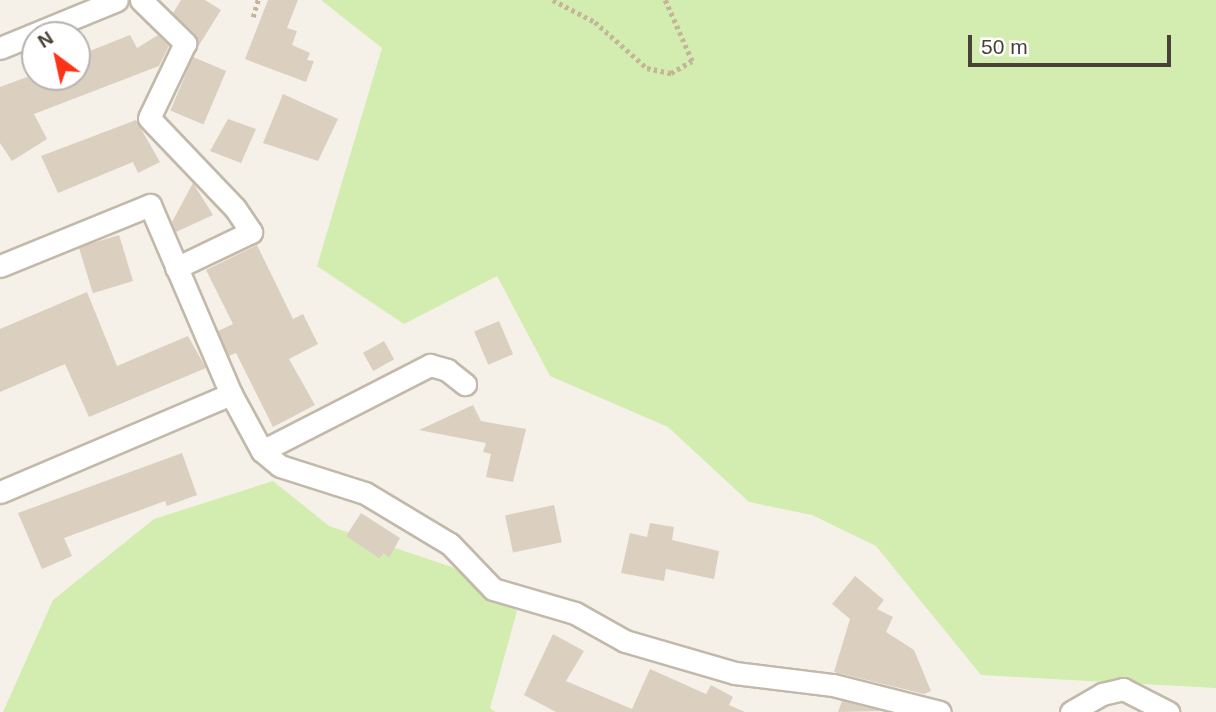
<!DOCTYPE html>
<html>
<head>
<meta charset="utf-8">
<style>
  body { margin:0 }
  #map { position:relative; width:1216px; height:712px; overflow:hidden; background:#f5f1e9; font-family:Helvetica,sans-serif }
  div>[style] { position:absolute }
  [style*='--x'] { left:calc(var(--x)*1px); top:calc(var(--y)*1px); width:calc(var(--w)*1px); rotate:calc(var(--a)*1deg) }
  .green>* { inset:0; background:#d3ecaf }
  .building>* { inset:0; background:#dbcfc0; transform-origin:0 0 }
  .path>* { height:4.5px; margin-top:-2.25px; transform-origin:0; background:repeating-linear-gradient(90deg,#c4b49a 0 3.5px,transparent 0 7px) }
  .roads { filter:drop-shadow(2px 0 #c2b9aa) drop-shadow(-2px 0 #c2b9aa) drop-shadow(0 2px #c2b9aa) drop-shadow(0 -2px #c2b9aa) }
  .street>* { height:21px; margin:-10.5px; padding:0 10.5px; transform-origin:10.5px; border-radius:10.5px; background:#fff }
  span { translate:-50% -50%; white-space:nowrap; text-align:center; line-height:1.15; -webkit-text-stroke:6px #fff; paint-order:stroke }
  .north { position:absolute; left:21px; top:21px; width:70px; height:70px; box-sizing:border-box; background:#fff; border:2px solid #b7b3af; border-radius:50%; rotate:327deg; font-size:19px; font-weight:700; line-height:28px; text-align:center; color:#4a4136 }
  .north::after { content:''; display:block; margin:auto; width:24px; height:32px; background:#ff3116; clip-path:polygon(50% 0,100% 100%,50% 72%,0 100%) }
  .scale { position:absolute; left:968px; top:35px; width:203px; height:32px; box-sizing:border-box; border:4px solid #4a4136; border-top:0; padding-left:9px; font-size:21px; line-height:24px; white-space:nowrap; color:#4a4136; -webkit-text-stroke:5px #fff; paint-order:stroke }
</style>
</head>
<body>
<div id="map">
  <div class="green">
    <div style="clip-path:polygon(321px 0,1216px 0,1216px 688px,981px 675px,876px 546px,812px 515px,749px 502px,668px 427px,550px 376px,497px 276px,404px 324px,317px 266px,382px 48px)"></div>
    <div style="clip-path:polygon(273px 481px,329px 526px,452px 567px,517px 611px,490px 708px,496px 712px,3px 712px,53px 600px,154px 519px)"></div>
  </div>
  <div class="building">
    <div style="clip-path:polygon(181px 0,205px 0,221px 10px,196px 50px,195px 34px,173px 13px)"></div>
    <div style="clip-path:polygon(268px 0,298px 0,287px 28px,297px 31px,292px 45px,310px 53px,307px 60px,314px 61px,306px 82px,245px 59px)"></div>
    <div style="clip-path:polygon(130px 35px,137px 48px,158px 35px,169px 46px,159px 66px,34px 114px,47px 139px,12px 161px,0 143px,0 87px,27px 77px,77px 77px,77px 56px)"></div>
    <div style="left:193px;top:57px;width:36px;height:58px;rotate:23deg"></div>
    <div style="clip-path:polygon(283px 94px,338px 119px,318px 161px,263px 143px)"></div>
    <div style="clip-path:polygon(228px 119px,256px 129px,241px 163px,210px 151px)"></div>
    <div style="clip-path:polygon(136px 120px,160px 162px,138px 173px,133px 162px,58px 193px,41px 156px)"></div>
    <div style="clip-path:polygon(193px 183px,213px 215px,176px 232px,172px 222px)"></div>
    <div style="left:119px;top:235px;width:48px;height:42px;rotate:73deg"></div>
    <div style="clip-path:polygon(257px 245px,293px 319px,303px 314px,318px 344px,289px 359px,315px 405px,273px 427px,236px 353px,229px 356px,218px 331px,233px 324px,206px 270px)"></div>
    <div style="clip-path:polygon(87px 292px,117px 366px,188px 336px,206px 368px,89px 417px,65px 364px,0 392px,0 329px)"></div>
    <div style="left:499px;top:321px;width:36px;height:27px;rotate:67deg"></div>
    <div style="left:384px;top:341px;width:21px;height:24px;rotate:61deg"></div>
    <div style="clip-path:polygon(473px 405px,481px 421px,526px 429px,513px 482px,486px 477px,491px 454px,483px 452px,486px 443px,419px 430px)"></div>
    <div style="clip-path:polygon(182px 453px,197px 495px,167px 506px,165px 501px,64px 538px,72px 556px,42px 569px,18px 513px)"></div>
    <div style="left:554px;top:505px;width:38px;height:50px;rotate:78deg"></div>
    <div style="clip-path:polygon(361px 513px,400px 538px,389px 558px,384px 553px,379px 558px,346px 536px)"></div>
    <div style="clip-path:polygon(650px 523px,674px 527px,672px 540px,719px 551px,714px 579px,666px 569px,664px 581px,621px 573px,630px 533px,647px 537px)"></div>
    <div style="clip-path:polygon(855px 576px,884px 600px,877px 609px,893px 617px,886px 632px,914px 650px,931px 691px,924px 694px,834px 672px,850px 619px,832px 604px)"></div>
    <div style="clip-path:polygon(553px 634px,584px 651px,566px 681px,632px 709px,650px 669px,706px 694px,711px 685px,733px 697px,729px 705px,745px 712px,556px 712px,524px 695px)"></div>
    <div style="clip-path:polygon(842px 701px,882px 711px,838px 712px)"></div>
  </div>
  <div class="path">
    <div style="--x:553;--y:0;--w:47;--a:27.6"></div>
    <div style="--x:595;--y:22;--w:69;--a:41.5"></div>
    <div style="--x:647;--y:68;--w:25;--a:12"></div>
    <div style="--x:671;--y:73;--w:24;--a:-30"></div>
    <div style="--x:692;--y:61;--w:67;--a:-113.9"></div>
    <div style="--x:253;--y:17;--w:18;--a:-74"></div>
  </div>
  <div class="roads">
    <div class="street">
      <div style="--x:141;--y:0;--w:62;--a:44.3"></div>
      <div style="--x:185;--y:43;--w:83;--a:115.6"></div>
      <div style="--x:149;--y:118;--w:124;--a:46.3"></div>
      <div style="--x:235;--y:208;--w:29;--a:56"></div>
      <div style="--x:251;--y:232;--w:83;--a:154.4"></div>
      <div style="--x:0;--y:48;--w:126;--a:-22.3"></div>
      <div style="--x:0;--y:266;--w:162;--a:-22.1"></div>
      <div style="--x:150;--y:205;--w:206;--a:66.8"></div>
      <div style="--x:231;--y:394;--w:65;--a:61.5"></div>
      <div style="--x:262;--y:451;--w:23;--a:40"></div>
      <div style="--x:280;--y:466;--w:89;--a:17.6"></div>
      <div style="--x:365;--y:493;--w:99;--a:31"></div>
      <div style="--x:450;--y:544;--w:62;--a:46.3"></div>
      <div style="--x:493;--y:589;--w:85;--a:16.3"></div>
      <div style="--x:575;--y:613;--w:57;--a:29.2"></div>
      <div style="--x:625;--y:641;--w:115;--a:16.2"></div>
      <div style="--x:735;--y:673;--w:99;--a:7"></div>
      <div style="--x:833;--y:685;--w:110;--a:14.2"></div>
      <div style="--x:262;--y:451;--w:189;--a:-27.1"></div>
      <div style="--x:430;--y:365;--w:18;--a:16"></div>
      <div style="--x:447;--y:370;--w:23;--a:38"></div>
      <div style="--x:0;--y:492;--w:251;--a:-23"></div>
      <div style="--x:1071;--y:712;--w:36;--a:-30"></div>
      <div style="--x:1102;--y:694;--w:22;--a:-13"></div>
      <div style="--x:1123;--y:689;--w:51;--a:27.1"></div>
    </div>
  </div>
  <div class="north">N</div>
  <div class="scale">50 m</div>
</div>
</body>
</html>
